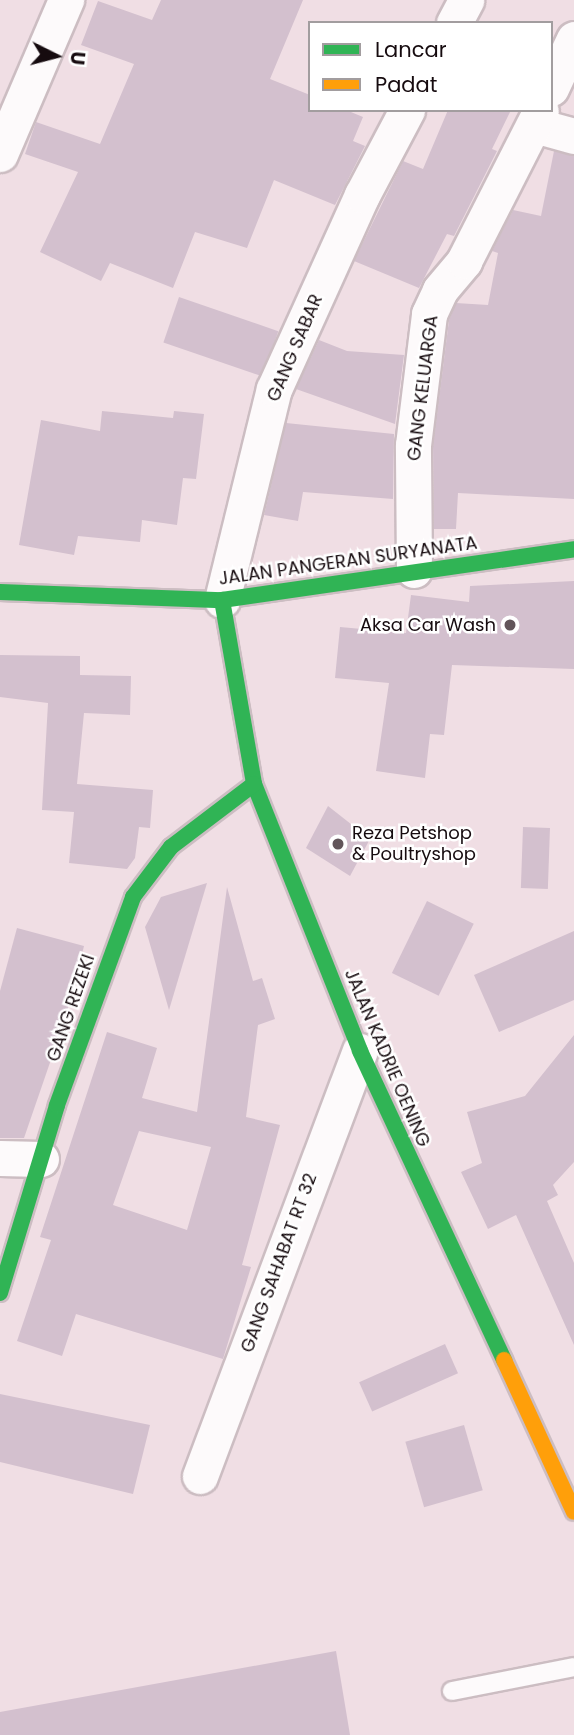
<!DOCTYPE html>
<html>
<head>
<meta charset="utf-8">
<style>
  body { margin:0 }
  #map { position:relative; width:574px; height:1735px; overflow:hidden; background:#f0dee4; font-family:Poppins,sans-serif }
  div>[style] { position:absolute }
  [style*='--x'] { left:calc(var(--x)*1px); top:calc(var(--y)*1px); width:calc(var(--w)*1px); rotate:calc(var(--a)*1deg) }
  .building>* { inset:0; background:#d3c0ce; transform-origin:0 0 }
  .roads { filter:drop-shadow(2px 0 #ccbdc2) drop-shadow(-2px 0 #ccbdc2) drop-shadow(0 2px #ccbdc2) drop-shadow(0 -2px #ccbdc2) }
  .lane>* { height:18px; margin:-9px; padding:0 9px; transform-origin:9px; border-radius:9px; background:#fdfafb }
  .street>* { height:35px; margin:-17.5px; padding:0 17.5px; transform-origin:17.5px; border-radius:17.5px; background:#fdfafb }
  .fast>* { height:16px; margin:-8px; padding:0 8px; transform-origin:8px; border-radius:8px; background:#30b455 }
  .slow>* { height:16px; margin:-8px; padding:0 8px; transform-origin:8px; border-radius:8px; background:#ff9f0a }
  .dots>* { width:19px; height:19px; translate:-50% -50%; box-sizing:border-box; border:4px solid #fff; border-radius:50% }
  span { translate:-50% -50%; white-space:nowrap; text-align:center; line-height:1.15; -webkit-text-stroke:5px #fff; paint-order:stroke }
  .street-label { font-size:18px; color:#160b0f }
  .poi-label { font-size:18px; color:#160b0f }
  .right { translate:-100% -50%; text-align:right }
  .left { translate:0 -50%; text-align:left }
  .legend { position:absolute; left:308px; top:21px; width:245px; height:91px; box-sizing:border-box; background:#fff; border:2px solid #a29d9f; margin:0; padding:9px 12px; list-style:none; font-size:21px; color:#160b0f }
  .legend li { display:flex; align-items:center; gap:14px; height:35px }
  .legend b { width:35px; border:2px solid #a29d9f }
  .north { position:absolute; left:21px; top:21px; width:70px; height:70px; -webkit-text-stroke:5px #fff; paint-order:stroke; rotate:96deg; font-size:19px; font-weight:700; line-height:28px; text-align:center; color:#160b0f }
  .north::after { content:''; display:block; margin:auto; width:24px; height:32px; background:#160b0f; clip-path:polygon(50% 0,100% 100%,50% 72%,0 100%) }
</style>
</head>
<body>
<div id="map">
  <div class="building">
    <div style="clip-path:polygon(161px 0,303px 0,270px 79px,310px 95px,310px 110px,346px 110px,363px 117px,353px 141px,365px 146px,335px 205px,274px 180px,247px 248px,195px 232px,173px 288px,110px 263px,101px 281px,40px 252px,78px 172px,25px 154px,36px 122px,100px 144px,134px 64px,81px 45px,98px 1px,152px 20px)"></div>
    <div style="clip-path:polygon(448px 110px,511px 110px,492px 149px,497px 151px,454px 236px,447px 234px,419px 288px,354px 261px,403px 161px,423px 169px)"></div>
    <div style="clip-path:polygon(554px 151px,574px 156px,574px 499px,458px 493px,456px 529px,434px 529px,433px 446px,449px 320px,456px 303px,488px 305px,498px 253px,492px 251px,513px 210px,541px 216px)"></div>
    <div style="left:179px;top:297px;width:105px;height:48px;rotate:19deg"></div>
    <div style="clip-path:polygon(319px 340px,347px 351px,404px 355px,395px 424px,296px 389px)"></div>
    <div style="clip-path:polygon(102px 411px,173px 418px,174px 411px,204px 414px,196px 479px,183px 478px,177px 525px,142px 520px,140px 542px,78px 536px,74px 555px,19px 545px,41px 420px,100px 431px)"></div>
    <div style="clip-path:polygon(286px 423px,394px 434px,393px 499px,303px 492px,298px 521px,264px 515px)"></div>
    <div style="clip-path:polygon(574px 581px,574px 669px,452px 665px,444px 735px,430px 734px,425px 778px,376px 771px,389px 683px,335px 678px,340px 627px,406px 633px,411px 595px,469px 602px,470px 586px)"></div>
    <div style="clip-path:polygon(0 655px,80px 656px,80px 675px,131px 676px,130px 715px,84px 713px,77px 784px,153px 790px,150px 828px,139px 827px,135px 858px,127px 869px,69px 863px,74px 812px,42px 810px,48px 703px,0 697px)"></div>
    <div style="clip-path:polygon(328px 806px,370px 839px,350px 876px,306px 848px)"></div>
    <div style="left:523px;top:827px;width:27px;height:61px;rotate:2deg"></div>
    <div style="clip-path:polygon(207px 883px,169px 1010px,145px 927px,161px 897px)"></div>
    <div style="clip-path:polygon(evenodd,227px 887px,253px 981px,262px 978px,275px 1019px,258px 1025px,246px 1117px,280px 1125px,242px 1265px,251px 1267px,223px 1359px,76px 1314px,62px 1356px,17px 1341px,51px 1240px,40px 1237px,107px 1032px,157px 1048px,142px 1098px,197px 1112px,227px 887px,139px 1131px,211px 1147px,187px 1230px,113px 1205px,139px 1131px)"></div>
    <div style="left:427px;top:901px;width:52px;height:80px;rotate:26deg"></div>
    <div style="clip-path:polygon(17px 928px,84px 946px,65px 1019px,24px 1138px,0 1138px,0 991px)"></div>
    <div style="clip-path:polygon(574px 931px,574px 1000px,499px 1032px,474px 975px)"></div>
    <div style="clip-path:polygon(574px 1035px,574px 1162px,553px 1185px,558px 1195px,547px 1201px,574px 1263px,574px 1345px,516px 1215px,488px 1229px,461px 1172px,482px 1163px,467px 1112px,525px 1096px)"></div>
    <div style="left:445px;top:1344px;width:32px;height:94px;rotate:66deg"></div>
    <div style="clip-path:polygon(0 1394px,150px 1425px,133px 1494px,0 1462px)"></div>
    <div style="left:464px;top:1425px;width:68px;height:61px;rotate:74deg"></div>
    <div style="clip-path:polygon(336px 1651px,350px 1735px,0 1735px,0 1712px)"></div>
  </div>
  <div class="roads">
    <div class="lane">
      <div style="--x:452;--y:1691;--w:124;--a:-11.1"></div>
    </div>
    <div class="street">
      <div style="--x:454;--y:23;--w:26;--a:-62"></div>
      <div style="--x:551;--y:88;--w:54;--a:-64.9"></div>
      <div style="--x:534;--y:125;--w:41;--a:15.4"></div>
      <div style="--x:0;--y:154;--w:168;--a:-66.8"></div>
      <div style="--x:414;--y:570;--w:125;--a:-90.5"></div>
      <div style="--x:413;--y:445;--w:132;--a:-83"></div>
      <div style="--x:429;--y:314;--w:26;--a:-65"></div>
      <div style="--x:440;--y:290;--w:38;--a:-50"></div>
      <div style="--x:464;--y:261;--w:169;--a:-63"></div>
      <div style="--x:222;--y:600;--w:217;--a:-76.2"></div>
      <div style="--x:274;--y:389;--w:213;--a:-65.6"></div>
      <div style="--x:362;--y:195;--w:96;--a:-62.1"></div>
      <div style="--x:0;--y:1158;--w:41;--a:1.4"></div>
      <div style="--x:200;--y:1476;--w:454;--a:-69.4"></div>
    </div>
    <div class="fast">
      <div style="--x:0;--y:592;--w:222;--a:2.1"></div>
      <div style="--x:222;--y:600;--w:356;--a:-8.2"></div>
      <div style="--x:222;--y:600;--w:187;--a:80.1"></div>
      <div style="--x:254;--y:784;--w:287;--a:68.3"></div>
      <div style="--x:360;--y:1051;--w:341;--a:65"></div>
      <div style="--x:0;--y:1293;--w:196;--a:-73.1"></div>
      <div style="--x:57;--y:1105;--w:221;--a:-69.9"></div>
      <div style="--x:133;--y:897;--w:63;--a:-52.8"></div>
      <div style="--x:171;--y:847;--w:104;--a:-37.2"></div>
    </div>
    <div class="slow">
      <div style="--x:504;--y:1360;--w:167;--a:65.3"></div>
    </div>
  </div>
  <div class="dots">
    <div style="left:510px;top:625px;background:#62555a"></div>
    <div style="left:338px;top:844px;background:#62555a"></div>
  </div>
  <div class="street-label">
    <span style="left:295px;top:348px;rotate:-67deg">GANG SABAR</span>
    <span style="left:423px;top:388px;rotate:-83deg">GANG KELUARGA</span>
    <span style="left:348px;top:561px;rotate:-8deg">JALAN PANGERAN SURYANATA</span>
    <span style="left:71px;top:1008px;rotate:-71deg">GANG REZEKI</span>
    <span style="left:387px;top:1058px;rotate:67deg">JALAN KADRIE OENING</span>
    <span style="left:279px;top:1263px;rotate:-70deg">GANG SAHABAT RT 32</span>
  </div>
  <div class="poi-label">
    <span class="right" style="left:496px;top:625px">Aksa Car Wash</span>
    <span class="left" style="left:352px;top:844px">Reza Petshop<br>&amp; Poultryshop</span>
  </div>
  <ul class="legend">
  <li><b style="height:9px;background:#30b455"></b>Lancar</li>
  <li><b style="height:9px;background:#ff9f0a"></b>Padat</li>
  </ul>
  <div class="north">U</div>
</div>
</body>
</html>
